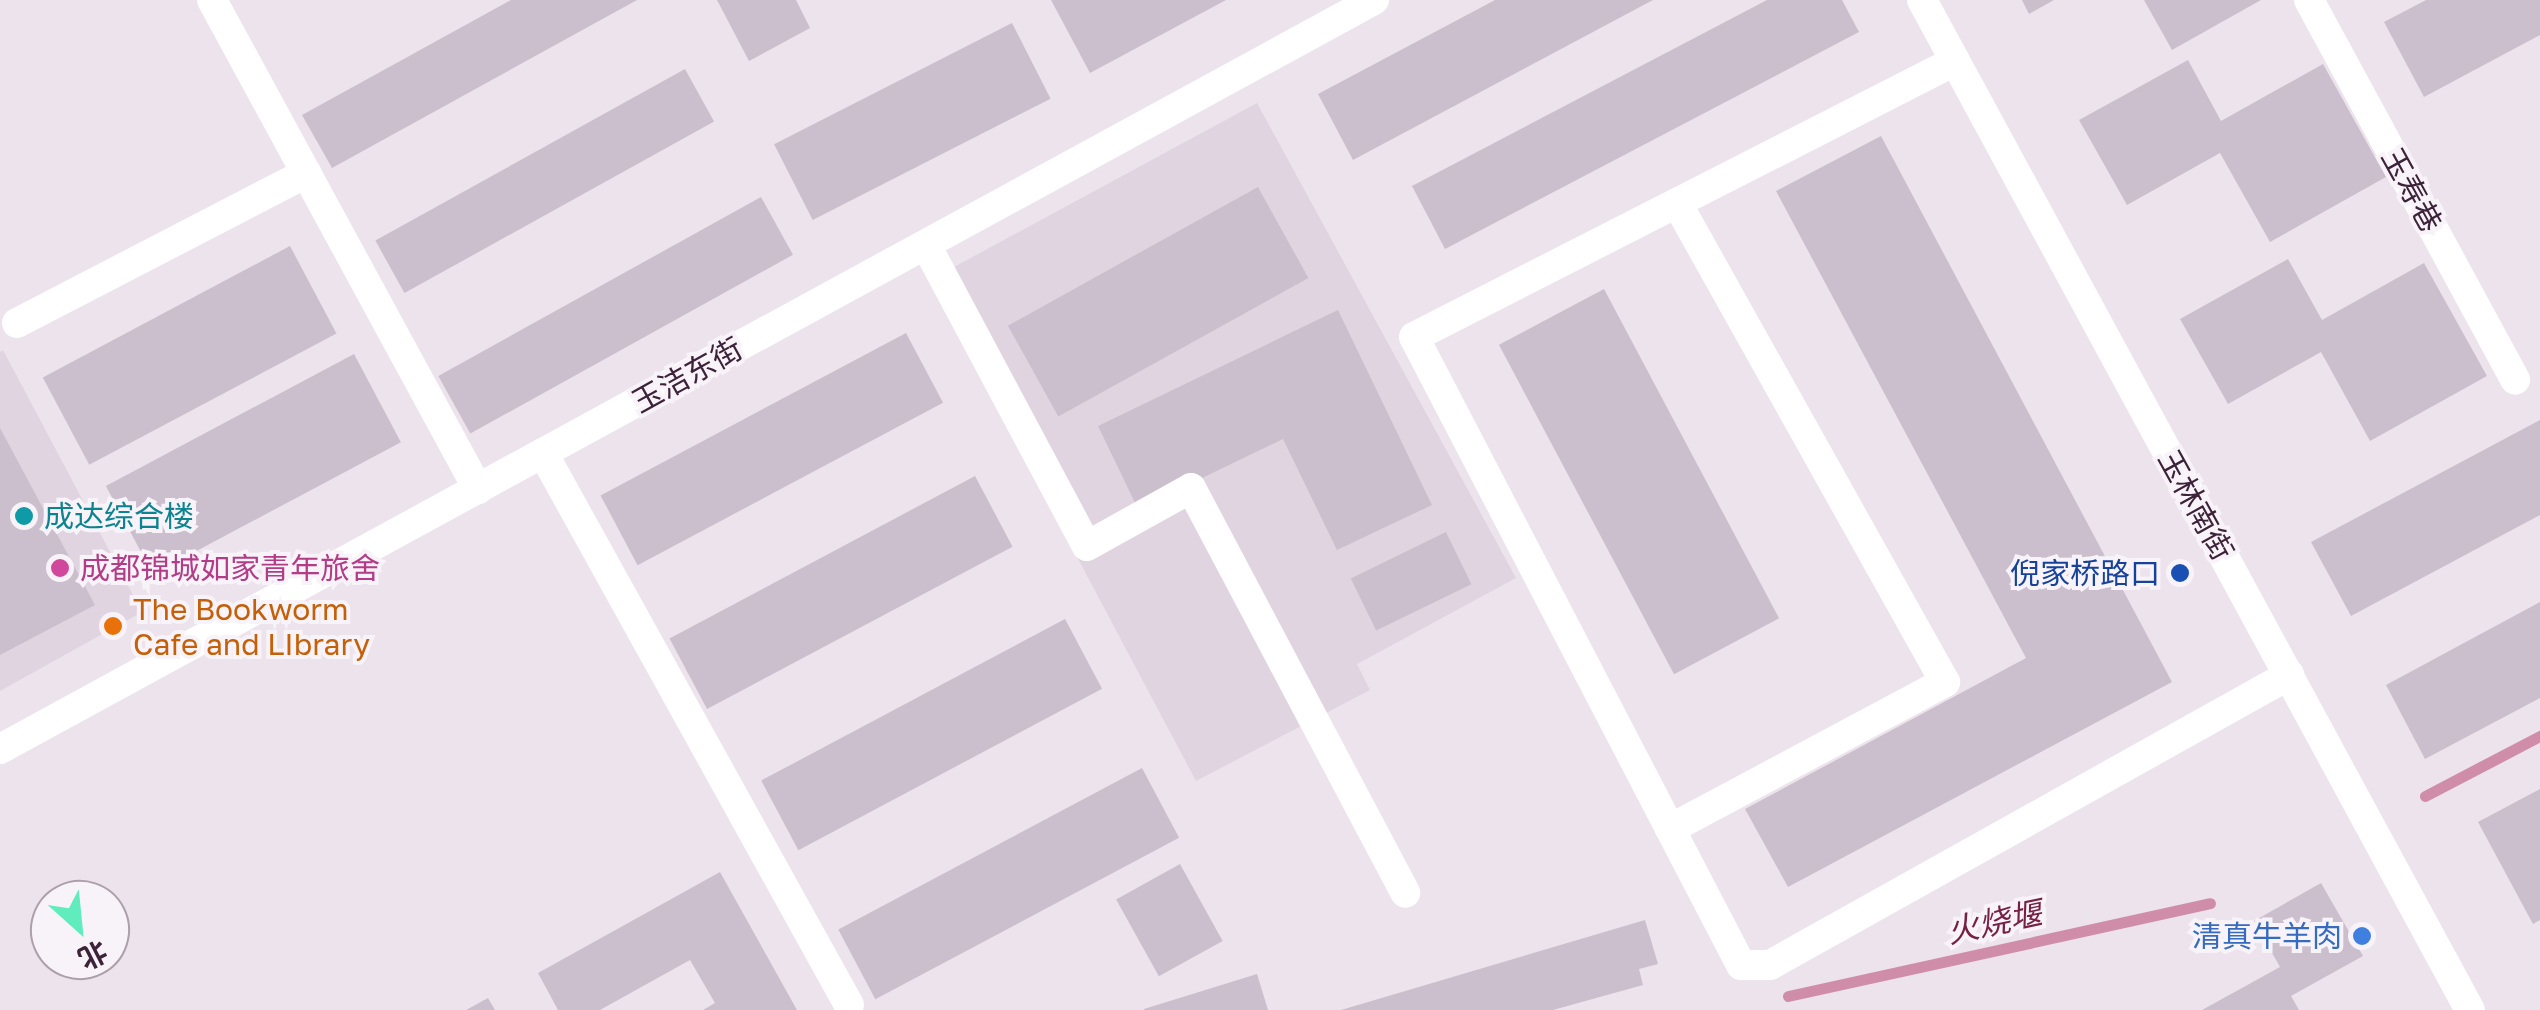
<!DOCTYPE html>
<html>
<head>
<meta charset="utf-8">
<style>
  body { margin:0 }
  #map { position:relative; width:2540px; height:1010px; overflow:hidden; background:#ece3ec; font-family:"Golos Text","Noto Sans SC",sans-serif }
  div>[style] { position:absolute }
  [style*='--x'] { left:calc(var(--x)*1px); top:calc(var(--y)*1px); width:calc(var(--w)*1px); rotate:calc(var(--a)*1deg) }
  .built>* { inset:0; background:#e0d4e0 }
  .stream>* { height:11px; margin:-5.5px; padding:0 5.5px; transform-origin:5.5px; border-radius:5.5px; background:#cf8da9 }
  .building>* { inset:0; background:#ccbfcd; transform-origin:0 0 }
  .minor>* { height:30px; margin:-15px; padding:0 15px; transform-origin:15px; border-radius:15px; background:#fff }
  .dots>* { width:28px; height:28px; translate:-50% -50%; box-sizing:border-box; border:5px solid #f8f3f9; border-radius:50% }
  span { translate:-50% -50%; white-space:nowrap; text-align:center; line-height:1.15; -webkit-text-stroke:8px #f8f3f9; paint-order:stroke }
  .street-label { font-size:30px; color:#3d2339 }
  .culture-label { font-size:30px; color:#0d838f }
  .left { translate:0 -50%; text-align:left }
  .hotel-label { font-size:30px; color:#b23c85 }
  .transit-label { font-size:30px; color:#164399 }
  .right { translate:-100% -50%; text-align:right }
  .food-label { font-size:30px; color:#c56008 }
  .shop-label { font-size:30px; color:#366cbe }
  .water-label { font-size:32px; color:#762044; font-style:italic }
  .north { position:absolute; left:30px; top:880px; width:100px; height:100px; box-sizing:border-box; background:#f8f3f9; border:2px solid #ada0ac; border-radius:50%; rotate:153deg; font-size:28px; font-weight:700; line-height:40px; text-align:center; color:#3d2339 }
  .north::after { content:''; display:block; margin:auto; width:35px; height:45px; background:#61ecbd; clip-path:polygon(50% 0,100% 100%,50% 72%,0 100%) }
</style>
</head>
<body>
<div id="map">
  <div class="built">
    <div style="clip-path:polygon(1257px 103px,1516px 578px,1357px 664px,1370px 690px,1196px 781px,930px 280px)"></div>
    <div style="clip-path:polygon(3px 350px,142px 612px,0 691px,0 352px)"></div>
  </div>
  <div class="stream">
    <div style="--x:2425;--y:796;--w:130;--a:-27.6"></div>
    <div style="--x:1788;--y:996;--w:432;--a:-12.4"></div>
  </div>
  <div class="building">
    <div style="clip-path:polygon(511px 0,637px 0,332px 168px,302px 115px)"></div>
    <div style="clip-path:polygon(717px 0,796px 0,810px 28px,749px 61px)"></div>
    <div style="clip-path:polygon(1051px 0,1226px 0,1090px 73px)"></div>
    <div style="clip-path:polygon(1495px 0,1653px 0,1353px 160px,1318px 94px)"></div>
    <div style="clip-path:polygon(1767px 0,1842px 0,1859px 32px,1445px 249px,1412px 186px)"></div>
    <div style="clip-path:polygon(2022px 0,2054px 0,2029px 14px)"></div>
    <div style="clip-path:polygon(2144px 0,2261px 0,2172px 50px)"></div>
    <div style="clip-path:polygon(2426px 0,2540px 0,2540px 35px,2424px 97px,2384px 22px)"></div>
    <div style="left:1012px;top:23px;width:85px;height:267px;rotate:63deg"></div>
    <div style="clip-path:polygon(2188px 60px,2221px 121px,2323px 64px,2386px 177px,2270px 242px,2220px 153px,2127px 205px,2079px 120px)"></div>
    <div style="left:685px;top:69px;width:60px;height:354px;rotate:61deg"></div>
    <div style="clip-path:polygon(1881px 136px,2172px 682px,1788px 887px,1745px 809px,2026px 658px,1776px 191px)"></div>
    <div style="left:1258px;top:187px;width:104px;height:286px;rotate:61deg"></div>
    <div style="left:761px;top:197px;width:66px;height:369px;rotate:61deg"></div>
    <div style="left:290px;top:246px;width:99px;height:280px;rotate:62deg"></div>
    <div style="clip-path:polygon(2288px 259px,2322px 320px,2424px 263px,2487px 376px,2370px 441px,2321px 352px,2228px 404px,2180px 319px)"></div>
    <div style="left:1604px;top:289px;width:373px;height:119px;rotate:62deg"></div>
    <div style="clip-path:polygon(1338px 310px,1432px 505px,1337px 550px,1283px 439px,1138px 509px,1098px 426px)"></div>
    <div style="left:906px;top:333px;width:79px;height:346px;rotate:62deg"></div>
    <div style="left:354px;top:354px;width:100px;height:281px;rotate:62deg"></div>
    <div style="clip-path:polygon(2540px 420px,2540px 515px,2351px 616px,2311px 542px)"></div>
    <div style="clip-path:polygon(0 428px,95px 605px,0 655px)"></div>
    <div style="left:975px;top:476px;width:80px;height:346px;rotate:62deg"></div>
    <div style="left:1446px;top:532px;width:58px;height:106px;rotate:64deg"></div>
    <div style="clip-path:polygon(2540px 602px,2540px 698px,2425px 759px,2386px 685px)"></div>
    <div style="left:1065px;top:619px;width:79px;height:344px;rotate:62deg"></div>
    <div style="left:1142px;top:768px;width:79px;height:344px;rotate:62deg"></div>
    <div style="clip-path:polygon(2540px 789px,2540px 920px,2533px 924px,2478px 822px)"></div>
    <div style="left:1180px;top:864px;width:88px;height:73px;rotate:61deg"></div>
    <div style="clip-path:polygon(720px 872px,797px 1010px,703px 1010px,715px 1003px,690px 960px,600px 1010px,558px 1010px,538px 973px)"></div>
    <div style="clip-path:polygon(2321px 883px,2363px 956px,2291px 996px,2299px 1010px,2202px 1010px,2280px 967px,2254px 921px)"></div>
    <div style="clip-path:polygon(1645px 920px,1658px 964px,1639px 969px,1643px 985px,1553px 1010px,1341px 1010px)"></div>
    <div style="clip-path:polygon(1257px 974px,1268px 1010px,1144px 1010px,1144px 1009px)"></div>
    <div style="clip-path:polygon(488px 998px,495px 1010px,466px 1010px)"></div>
  </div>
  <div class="minor">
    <div style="--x:212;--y:0;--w:557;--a:61.46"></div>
    <div style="--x:1922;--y:0;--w:1149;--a:61.52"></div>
    <div style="--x:2309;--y:0;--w:432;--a:61.5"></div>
    <div style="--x:1955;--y:61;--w:607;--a:152.97"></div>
    <div style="--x:1414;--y:337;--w:708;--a:62.49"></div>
    <div style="--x:1741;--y:965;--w:29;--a:0"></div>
    <div style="--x:1770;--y:965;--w:595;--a:-29.2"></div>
    <div style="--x:926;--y:245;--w:341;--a:61.9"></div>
    <div style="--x:1087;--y:546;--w:119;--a:-29.1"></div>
    <div style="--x:1191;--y:488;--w:458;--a:62.1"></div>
    <div style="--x:17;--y:323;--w:326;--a:-27.4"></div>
    <div style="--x:543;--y:453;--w:631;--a:61"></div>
    <div style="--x:0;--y:749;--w:1565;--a:-28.6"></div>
    <div style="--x:1670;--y:829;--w:312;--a:-28.1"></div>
    <div style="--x:1945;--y:682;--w:549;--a:-119.23"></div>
  </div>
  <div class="dots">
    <div style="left:24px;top:516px;background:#0f9aa8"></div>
    <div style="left:60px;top:568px;background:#d1479c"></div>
    <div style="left:2180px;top:573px;background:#1a4fb4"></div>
    <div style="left:113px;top:626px;background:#e8710a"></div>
    <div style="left:2362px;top:936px;background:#3f7fe0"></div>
  </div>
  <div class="street-label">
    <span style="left:2412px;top:190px;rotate:61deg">玉寿巷</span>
    <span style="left:687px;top:375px;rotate:-29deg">玉洁东街</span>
    <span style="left:2196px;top:505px;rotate:61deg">玉林南街</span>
  </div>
  <div class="culture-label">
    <span class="left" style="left:44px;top:516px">成达综合楼</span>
  </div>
  <div class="hotel-label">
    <span class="left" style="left:80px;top:568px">成都锦城如家青年旅舍</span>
  </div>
  <div class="transit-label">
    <span class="right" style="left:2160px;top:573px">倪家桥路口</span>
  </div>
  <div class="food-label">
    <span class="left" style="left:133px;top:626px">The Bookworm<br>Cafe and LIbrary</span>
  </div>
  <div class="shop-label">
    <span class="right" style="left:2342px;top:936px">清真牛羊肉</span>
  </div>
  <div class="water-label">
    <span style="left:1994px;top:922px;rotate:-12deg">火烧堰</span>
  </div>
  <div class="north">北</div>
</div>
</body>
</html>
